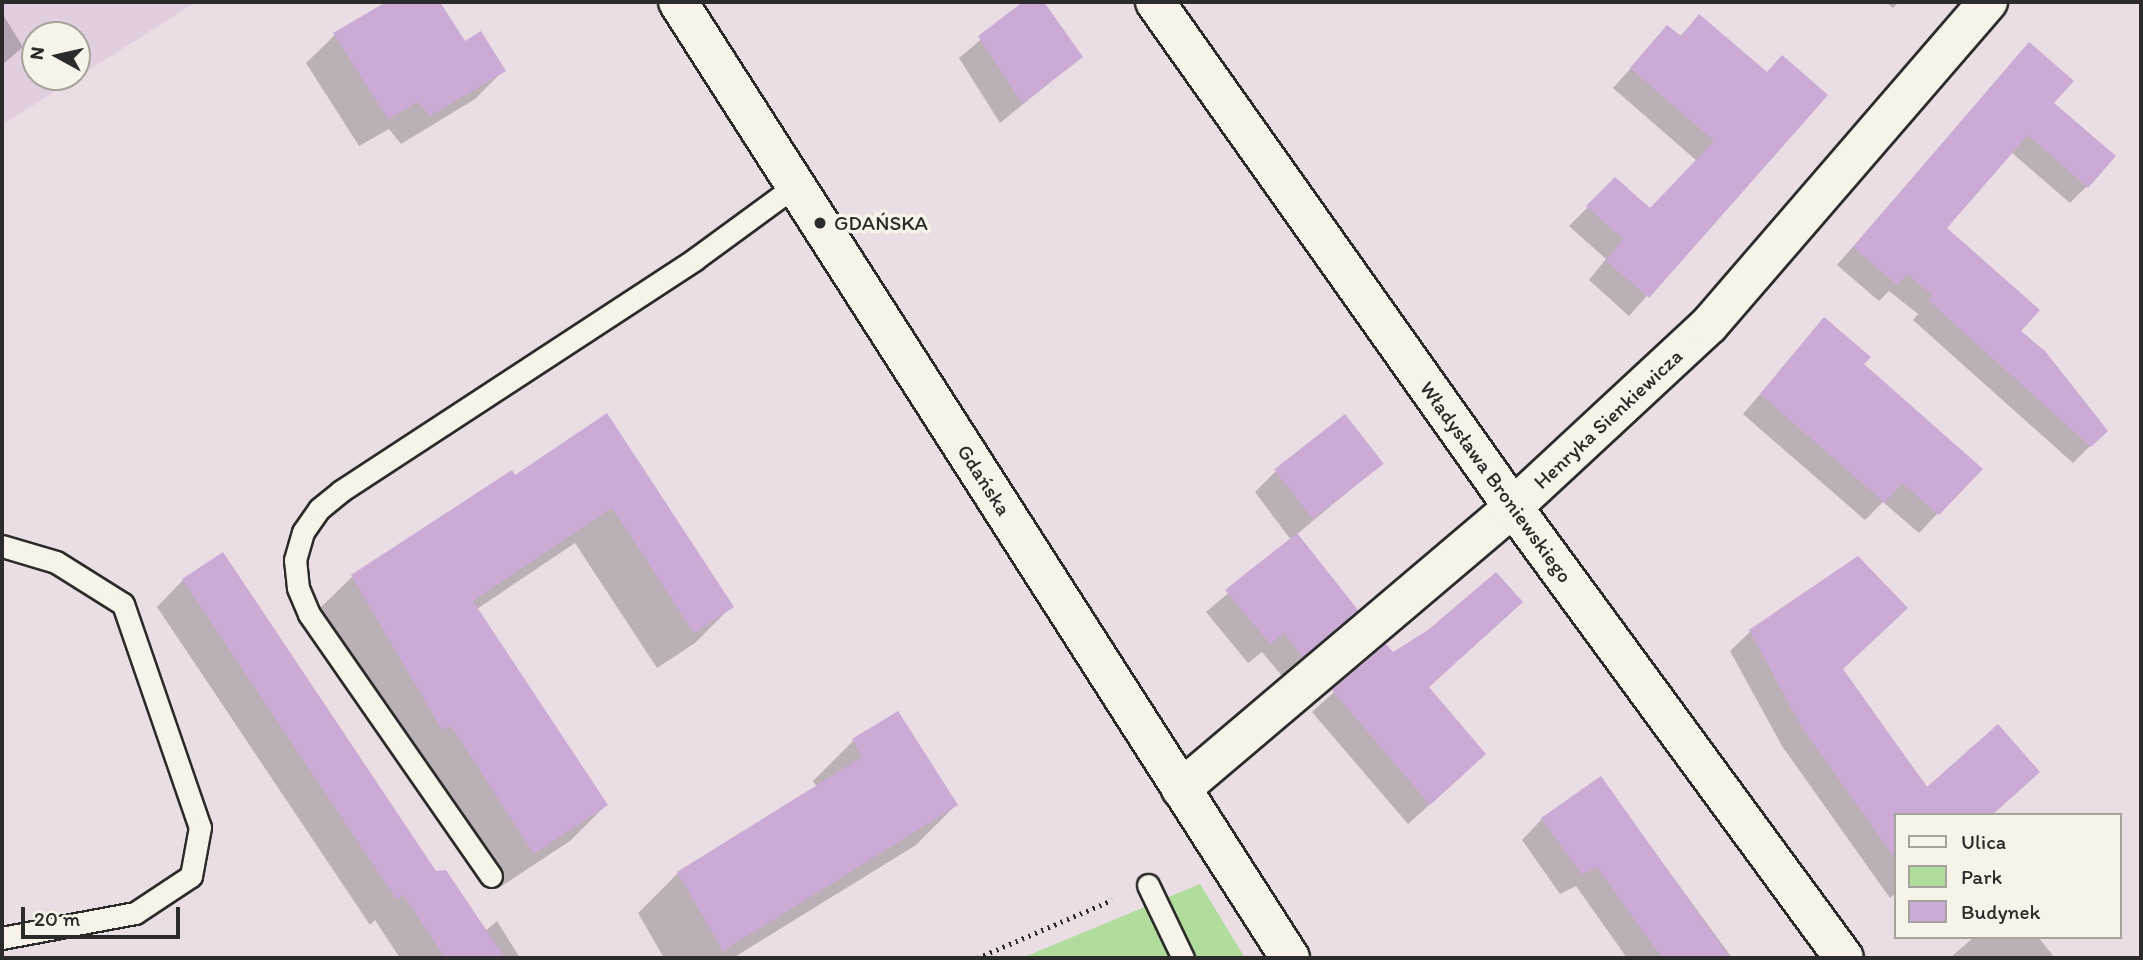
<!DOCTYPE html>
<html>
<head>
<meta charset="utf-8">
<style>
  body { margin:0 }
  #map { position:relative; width:2143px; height:960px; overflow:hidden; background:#eadde3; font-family:Itim,sans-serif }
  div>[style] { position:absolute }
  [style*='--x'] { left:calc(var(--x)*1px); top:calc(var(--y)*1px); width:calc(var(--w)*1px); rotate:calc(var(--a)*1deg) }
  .built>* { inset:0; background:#e1cedf }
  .green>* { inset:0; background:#b0dd9c }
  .shadow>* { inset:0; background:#0003 }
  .building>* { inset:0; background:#cbaad6; transform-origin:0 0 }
  .path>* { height:4.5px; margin-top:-2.25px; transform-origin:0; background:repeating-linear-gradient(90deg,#2b2b2b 0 2px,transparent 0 7px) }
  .roads { filter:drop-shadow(2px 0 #2b2b2b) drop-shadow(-2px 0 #2b2b2b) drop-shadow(0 2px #2b2b2b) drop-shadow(0 -2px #2b2b2b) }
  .lane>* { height:21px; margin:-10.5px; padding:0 10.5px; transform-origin:10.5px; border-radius:10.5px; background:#f7f3e8 }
  .street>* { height:38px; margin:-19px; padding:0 19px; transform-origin:19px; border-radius:19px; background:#f7f3e8 }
  .secondary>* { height:38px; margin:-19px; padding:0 19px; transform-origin:19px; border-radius:19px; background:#f7f3e8 }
  .dots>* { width:19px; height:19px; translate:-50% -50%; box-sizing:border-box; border:4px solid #f7f3e8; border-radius:50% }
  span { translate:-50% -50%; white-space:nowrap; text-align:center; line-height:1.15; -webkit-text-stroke:7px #f7f3e8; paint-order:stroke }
  .poi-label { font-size:21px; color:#2b2b2b }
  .left { translate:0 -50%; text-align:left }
  .street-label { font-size:21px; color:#2b2b2b }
  .frame { position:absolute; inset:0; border:4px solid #2b2b2b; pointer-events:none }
  .legend { position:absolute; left:1894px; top:813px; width:228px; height:126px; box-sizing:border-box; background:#f7f3e8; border:2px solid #a5a39c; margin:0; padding:9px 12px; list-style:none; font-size:21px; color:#2b2b2b }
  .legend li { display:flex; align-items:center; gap:14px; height:35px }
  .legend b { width:35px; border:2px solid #a5a39c }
  .north { position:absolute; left:21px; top:21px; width:70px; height:70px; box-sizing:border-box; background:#f7f3e8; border:2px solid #a5a39c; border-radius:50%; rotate:278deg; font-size:19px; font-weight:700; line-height:28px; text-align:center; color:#2b2b2b }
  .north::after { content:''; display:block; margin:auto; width:24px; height:32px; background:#2b2b2b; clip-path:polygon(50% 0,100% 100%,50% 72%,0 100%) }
  .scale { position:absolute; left:21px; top:907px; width:159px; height:32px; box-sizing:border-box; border:4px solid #2b2b2b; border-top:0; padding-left:9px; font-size:21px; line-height:24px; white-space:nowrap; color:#2b2b2b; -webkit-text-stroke:5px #f7f3e8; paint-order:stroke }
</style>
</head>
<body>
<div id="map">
  <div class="built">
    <div style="clip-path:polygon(evenodd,2px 2px,196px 2px,2px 125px,2px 2px,35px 35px,77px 35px,77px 77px,35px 77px,35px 35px)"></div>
  </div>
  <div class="green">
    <div style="clip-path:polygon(1200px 884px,1245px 958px,1022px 958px)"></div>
  </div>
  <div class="shadow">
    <div style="clip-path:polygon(389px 2px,438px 2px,465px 44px,504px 70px,475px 99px,401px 144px,389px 129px,359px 146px,306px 63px,335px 35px)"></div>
    <div style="clip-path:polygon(1026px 2px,1042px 2px,1081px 57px,1000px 123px,959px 58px)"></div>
    <div style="clip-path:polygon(1885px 2px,1899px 2px,1893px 8px)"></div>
    <div style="clip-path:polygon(2px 13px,23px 47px,2px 65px)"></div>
    <div style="clip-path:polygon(1699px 17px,1766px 74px,1825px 95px,1629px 316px,1589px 280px,1606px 259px,1569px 226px,1615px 180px,1650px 210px,1697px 161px,1613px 88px,1667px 28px,1679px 37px)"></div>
    <div style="clip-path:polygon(2029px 44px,2087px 186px,2070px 203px,2011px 152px,1944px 228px,2019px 331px,2105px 431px,2073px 463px,1913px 320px,1918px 314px,1889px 291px,1879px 301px,1837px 265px)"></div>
    <div style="clip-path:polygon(1824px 320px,1861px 364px,1980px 469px,1919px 533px,1883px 502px,1865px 520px,1743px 414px)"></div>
    <div style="clip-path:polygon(606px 415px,732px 606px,695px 643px,657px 668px,575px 543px,477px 609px,606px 805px,570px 841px,497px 889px,315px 613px,352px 577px,511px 472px,515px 478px)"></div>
    <div style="clip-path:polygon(1381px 464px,1296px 535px,1356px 610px,1282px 676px,1262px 652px,1248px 663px,1206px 612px,1291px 540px,1255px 492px,1275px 472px)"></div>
    <div style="clip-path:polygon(1858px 558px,1841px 669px,1928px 788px,2038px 772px,1992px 815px,1896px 815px,1896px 893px,1890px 898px,1782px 746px,1730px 651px,1750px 632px)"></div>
    <div style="clip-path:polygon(183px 580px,485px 931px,497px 921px,520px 958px,400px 958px,375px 920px,370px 925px,157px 607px)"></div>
    <div style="clip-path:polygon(1521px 602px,1428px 688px,1464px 774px,1408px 824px,1312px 712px,1385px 646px,1392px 655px,1429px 631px)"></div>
    <div style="clip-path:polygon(897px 714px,956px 805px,916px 845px,733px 958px,664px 958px,638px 913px,678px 873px,817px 787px,813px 781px,853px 741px)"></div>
    <div style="clip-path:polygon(1601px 778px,1732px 958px,1627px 958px,1576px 886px,1560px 894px,1522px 840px,1542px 819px)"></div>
    <div style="clip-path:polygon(1974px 937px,2038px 937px,2055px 958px,1950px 958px)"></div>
  </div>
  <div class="building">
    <div style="clip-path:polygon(386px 2px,440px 2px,465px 41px,481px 31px,506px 71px,430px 116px,418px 102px,388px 119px,333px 33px)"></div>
    <div style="clip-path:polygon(1023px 2px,1044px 2px,1083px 57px,1022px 104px,978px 36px)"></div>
    <div style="clip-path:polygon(1699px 14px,1767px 72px,1782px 55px,1828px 95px,1649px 298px,1606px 261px,1623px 239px,1586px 206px,1615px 177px,1650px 208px,1714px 141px,1630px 68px,1667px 25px,1681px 36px)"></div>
    <div style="clip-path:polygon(2029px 42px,2074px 81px,2054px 103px,2116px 156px,2088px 188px,2028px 135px,1947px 228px,2040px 310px,2021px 331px,2045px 351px,2108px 431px,2091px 447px,1929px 301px,1933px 296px,1907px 274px,1897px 285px,1853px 247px)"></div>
    <div style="clip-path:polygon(1824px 317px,1871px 357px,1864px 364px,1983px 469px,1939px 515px,1902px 483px,1885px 503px,1760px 394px)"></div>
    <div style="clip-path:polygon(607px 413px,734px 607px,694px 633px,612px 508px,473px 601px,608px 805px,534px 854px,451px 726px,442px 730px,351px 575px,512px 470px,515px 475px)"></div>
    <div style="left:1345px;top:414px;width:63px;height:90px;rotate:52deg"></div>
    <div style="clip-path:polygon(1297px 533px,1358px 610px,1303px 657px,1284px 633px,1270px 644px,1225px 590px)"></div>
    <div style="clip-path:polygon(223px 552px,436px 871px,446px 870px,505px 958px,445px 958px,403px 895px,397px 900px,182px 579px)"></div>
    <div style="clip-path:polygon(1858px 556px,1908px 608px,1843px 669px,1927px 787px,1998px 724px,2040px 772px,1992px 815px,1896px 815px,1896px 860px,1801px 726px,1749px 630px)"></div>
    <div style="clip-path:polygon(1496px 572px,1523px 602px,1429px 687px,1486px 754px,1430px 805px,1332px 690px,1386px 644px,1393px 652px,1428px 630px)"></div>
    <div style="clip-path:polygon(898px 711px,958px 805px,723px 951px,677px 872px,862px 757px,852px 739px)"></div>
    <div style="clip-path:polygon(1601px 776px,1730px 958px,1662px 958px,1597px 867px,1582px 875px,1541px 818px)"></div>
  </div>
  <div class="path">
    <div style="--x:977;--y:958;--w:147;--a:-23.2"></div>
  </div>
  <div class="roads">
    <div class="lane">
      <div style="--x:2;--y:546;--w:56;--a:16.5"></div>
      <div style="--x:56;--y:562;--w:79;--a:32.1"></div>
      <div style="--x:123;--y:604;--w:236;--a:71"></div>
      <div style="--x:200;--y:827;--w:50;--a:100.4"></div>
      <div style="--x:191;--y:876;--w:67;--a:146.5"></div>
      <div style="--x:135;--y:913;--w:135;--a:169.4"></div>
      <div style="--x:491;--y:876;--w:319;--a:-124.8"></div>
      <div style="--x:309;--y:614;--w:28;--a:-113"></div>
      <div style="--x:298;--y:588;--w:28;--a:-96"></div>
      <div style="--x:295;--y:560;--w:29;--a:-74"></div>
      <div style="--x:303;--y:532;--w:28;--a:-55"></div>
      <div style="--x:319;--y:509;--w:28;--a:-39"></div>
      <div style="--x:341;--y:491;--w:423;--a:-33.2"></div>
      <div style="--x:695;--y:259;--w:125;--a:-36.2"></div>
      <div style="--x:1148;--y:885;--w:81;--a:64.4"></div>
    </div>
    <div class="street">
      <div style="--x:1155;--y:2;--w:619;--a:54.67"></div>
      <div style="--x:1513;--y:507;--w:559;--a:53.72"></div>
      <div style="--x:1181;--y:789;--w:436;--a:-40.3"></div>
      <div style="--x:1513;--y:507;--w:267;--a:-42.9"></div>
      <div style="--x:1709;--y:325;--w:427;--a:-49.2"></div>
    </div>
    <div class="secondary">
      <div style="--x:678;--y:2;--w:1135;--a:57.37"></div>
    </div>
  </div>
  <div class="dots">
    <div style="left:820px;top:223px;background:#2b2b2b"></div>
  </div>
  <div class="poi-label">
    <span class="left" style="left:834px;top:223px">GDAŃSKA</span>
  </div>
  <div class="street-label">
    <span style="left:1608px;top:419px;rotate:-43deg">Henryka Sienkiewicza</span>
    <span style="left:984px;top:480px;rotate:57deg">Gdańska</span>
    <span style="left:1496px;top:482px;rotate:54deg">Władysława Broniewskiego</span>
  </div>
  <div class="frame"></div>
  <ul class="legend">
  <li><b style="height:9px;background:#f7f3e8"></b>Ulica</li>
  <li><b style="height:19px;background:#b0dd9c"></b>Park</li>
  <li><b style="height:19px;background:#cbaad6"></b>Budynek</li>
  </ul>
  <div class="north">N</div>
  <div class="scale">20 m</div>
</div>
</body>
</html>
